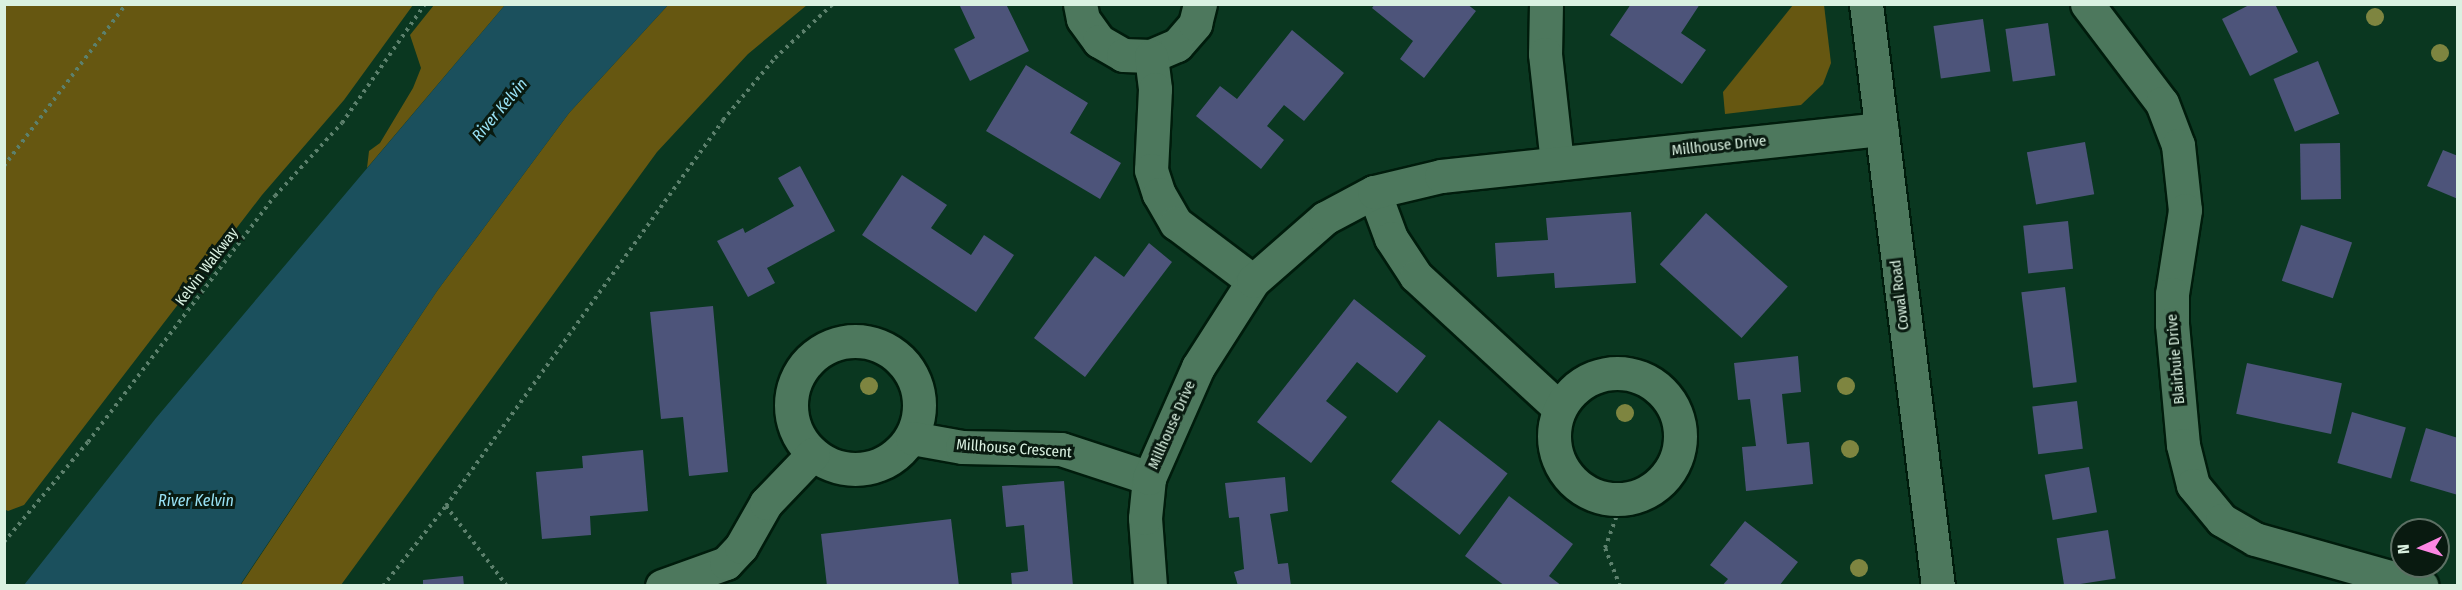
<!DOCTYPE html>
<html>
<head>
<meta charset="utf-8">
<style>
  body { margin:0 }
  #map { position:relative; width:2462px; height:590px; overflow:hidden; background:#0a3720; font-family:"Fira Sans Condensed",sans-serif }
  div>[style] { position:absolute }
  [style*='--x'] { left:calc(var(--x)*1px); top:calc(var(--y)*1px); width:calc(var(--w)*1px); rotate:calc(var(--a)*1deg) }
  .green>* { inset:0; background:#665711 }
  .water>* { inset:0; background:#1b505d }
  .building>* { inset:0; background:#4d547a; transform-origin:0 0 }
  .path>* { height:4px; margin-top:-2px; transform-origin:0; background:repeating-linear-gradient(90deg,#5c806c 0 3px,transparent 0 7.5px) }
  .roads { filter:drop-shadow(2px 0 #001c0c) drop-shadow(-2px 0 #001c0c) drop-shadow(0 2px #001c0c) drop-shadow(0 -2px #001c0c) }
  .minor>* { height:33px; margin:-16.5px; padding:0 16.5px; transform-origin:16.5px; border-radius:16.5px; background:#4d785d }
  .minor>.ring { margin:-16.5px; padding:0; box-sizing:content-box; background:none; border:33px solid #4d785d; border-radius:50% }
  .tertiary>* { height:33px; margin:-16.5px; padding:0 16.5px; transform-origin:16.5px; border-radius:16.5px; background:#4d785d }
  .trees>* { width:18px; height:18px; margin:-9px; border-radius:50%; background:#7e8540 }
  span { translate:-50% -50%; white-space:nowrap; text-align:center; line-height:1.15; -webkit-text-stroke:6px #091a10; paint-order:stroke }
  .street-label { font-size:15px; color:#daf1e1 }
  .water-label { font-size:16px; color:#99e2f5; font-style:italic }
  .frame { position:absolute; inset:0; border:6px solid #daf1e1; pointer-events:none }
  .north { position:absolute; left:2390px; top:518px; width:60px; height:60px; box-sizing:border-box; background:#091a10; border:2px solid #5d7064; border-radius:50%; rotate:266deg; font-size:16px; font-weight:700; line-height:24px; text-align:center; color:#daf1e1 }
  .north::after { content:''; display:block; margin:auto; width:21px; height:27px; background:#fd86e3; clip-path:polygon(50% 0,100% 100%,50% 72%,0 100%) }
</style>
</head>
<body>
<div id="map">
  <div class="green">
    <div style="clip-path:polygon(4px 5px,413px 5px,344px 100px,262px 195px,24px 505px,8px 511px,4px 509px)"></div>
    <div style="clip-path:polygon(434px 5px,505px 5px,367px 168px,369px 151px,380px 143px,413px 88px,421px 68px,410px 35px)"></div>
    <div style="clip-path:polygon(668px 5px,807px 5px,748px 54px,657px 152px,341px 585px,240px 586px,437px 291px,569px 113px)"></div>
    <div style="clip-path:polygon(1793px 5px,1824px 5px,1831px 63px,1823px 84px,1801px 105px,1725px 114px,1723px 92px)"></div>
  </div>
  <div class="water">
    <div style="clip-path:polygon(505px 5px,668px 5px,569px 113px,437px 291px,240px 585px,24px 585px,156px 418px)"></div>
  </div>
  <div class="building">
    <div style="clip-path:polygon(959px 4px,1006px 4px,1029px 51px,970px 81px,954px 49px,975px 38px)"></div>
    <div style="clip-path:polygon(1375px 4px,1467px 4px,1476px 11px,1424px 78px,1400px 59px,1413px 41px,1372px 8px)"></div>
    <div style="clip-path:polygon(1631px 4px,1700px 4px,1681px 33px,1706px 50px,1682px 84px,1610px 35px)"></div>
    <div style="clip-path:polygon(2251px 4px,2275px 4px,2298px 52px,2250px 76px,2222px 19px)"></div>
    <div style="left:1983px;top:19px;width:53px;height:50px;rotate:82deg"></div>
    <div style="left:2048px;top:23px;width:53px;height:43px;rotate:82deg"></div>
    <div style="clip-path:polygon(1292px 30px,1344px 73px,1304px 121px,1284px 105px,1267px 126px,1284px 140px,1261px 169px,1196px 116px,1220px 86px,1237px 99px)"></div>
    <div style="left:2318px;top:61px;width:57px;height:48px;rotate:68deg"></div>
    <div style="clip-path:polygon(1026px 65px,1088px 103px,1070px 133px,1121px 163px,1100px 199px,986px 131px)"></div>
    <div style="left:2085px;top:142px;width:53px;height:59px;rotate:80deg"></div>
    <div style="left:2340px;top:143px;width:56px;height:40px;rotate:89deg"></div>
    <div style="clip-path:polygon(2443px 150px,2458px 156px,2458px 199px,2427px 186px)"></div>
    <div style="clip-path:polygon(800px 166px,835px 231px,767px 268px,775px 283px,748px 297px,717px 241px,743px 228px,745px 233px,794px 206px,778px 178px)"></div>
    <div style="clip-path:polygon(902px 175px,947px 205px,931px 228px,971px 255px,984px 235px,1014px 255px,976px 312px,862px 235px)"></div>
    <div style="clip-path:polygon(1631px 212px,1636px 283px,1555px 288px,1554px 273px,1497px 277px,1495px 243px,1548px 240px,1546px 218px)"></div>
    <div style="left:1706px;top:213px;width:110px;height:69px;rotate:42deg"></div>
    <div style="left:2068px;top:221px;width:48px;height:45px;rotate:84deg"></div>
    <div style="left:2301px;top:225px;width:54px;height:59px;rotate:19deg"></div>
    <div style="clip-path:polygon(1149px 243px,1172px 262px,1085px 377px,1034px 338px,1095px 256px,1124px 277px)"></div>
    <div style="left:2065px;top:287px;width:96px;height:44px;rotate:83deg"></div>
    <div style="clip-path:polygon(1354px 299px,1426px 356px,1397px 393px,1357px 362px,1326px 401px,1347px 417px,1311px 463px,1257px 422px)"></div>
    <div style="clip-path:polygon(713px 306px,728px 472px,689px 476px,683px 417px,661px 419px,650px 312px)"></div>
    <div style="clip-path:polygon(1798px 356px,1801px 392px,1782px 394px,1787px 444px,1809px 442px,1813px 484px,1746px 491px,1742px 447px,1756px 446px,1750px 399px,1738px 400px,1734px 363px)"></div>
    <div style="left:2247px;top:363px;width:97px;height:52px;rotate:12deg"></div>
    <div style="left:2077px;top:401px;width:48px;height:45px;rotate:83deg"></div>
    <div style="left:2352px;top:412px;width:56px;height:53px;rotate:16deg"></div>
    <div style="left:1439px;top:420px;width:87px;height:78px;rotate:38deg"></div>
    <div style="clip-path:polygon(2426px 428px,2458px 438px,2458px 495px,2410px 481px)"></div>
    <div style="clip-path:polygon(643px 450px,648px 511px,590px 516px,591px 535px,542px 539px,536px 472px,583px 468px,582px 456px)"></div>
    <div style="left:2089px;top:467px;width:46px;height:45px;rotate:80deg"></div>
    <div style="clip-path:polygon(1285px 477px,1288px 511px,1270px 514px,1278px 564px,1288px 563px,1291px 586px,1238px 586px,1234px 572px,1244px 569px,1239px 517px,1229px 518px,1225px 483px)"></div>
    <div style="clip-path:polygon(1064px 481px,1073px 586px,1012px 586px,1011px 573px,1028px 571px,1024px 525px,1006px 527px,1002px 486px)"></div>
    <div style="clip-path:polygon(1509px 496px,1573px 544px,1549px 576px,1562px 586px,1505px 586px,1465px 556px)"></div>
    <div style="clip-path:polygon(951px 519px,959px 586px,827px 586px,821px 534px)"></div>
    <div style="clip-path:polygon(1745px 521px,1798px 562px,1779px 586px,1722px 586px,1728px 579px,1710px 565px)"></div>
    <div style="left:2108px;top:530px;width:49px;height:52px;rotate:81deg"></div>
    <div style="clip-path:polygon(463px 576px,464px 586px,423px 586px,423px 580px)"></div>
  </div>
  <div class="path">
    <div style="--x:4;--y:166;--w:203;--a:-53"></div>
    <div style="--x:446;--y:506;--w:101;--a:52.7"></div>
    <div style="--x:4;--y:542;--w:131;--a:-50"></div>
    <div style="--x:88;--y:442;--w:309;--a:-52.8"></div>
    <div style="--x:275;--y:196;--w:99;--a:-47.5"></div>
    <div style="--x:342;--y:123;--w:145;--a:-55.1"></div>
    <div style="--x:383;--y:586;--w:102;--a:-51.8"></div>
    <div style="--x:446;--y:506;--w:475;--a:-54.3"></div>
    <div style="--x:723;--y:120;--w:81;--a:-50"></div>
    <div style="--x:775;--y:58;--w:79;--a:-43"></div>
    <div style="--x:1620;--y:586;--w:41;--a:-111.5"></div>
    <div style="--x:1605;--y:548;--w:50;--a:-70.1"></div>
  </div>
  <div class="roads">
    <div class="minor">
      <div style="--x:1080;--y:4;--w:15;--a:79"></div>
      <div style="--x:1083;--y:19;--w:27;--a:54"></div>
      <div style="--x:1099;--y:41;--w:28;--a:30"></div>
      <div style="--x:1123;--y:55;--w:28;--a:2"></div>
      <div style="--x:1151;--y:56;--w:28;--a:-23"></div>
      <div style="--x:1177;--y:45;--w:28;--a:-49"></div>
      <div style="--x:1195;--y:24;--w:21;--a:-76"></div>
      <div style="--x:1546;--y:4;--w:50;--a:91.1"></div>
      <div style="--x:1545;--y:54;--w:110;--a:83.7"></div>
      <div style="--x:2087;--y:4;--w:124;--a:52.9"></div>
      <div style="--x:2162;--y:103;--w:45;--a:69.1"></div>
      <div style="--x:2178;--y:145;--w:65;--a:83.9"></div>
      <div style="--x:2185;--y:210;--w:85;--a:98.8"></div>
      <div style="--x:2172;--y:294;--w:30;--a:90"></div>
      <div style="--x:2172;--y:324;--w:121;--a:84.8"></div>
      <div style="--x:2183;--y:445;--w:41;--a:76"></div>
      <div style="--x:2193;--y:485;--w:45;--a:50.4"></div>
      <div style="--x:2222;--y:520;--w:38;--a:30"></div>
      <div style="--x:2255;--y:539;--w:173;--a:15.7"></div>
      <div style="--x:1151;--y:56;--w:33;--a:83"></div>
      <div style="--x:1155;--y:89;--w:81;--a:92.8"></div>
      <div style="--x:1151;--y:170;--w:25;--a:72"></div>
      <div style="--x:1159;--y:194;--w:34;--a:60"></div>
      <div style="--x:1176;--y:223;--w:96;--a:37"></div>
      <div style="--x:1374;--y:192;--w:49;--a:69.7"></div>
      <div style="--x:1391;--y:238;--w:45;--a:56.7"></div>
      <div style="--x:1416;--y:276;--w:195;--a:42.7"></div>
      <div class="ring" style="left:791px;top:341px;width:95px;height:95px"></div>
      <div class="ring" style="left:1554px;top:373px;width:93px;height:93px"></div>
      <div style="--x:912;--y:438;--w:51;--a:10.2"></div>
      <div style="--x:962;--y:447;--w:99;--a:1.2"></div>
      <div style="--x:1061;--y:449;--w:93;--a:18.2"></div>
      <div style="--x:662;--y:586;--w:68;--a:-19.8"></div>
      <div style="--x:726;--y:563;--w:22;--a:-47"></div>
      <div style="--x:741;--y:547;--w:51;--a:-60.4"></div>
      <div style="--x:766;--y:503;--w:68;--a:-46.2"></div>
      <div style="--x:1150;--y:586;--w:68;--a:-94.2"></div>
      <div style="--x:1145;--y:518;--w:40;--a:-84.3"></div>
      <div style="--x:1149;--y:478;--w:121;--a:-66.2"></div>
      <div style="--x:1198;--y:367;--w:102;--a:-57.4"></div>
      <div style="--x:1253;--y:281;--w:96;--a:-41.2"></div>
      <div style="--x:1325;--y:218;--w:55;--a:-28"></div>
      <div style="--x:1374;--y:192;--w:69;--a:-13.4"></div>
      <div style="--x:1441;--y:176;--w:443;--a:-6.1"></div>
    </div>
    <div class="tertiary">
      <div style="--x:1866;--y:4;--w:586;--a:82.95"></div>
    </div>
  </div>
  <div class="trees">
    <div style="left:2375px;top:17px"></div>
    <div style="left:2440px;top:53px"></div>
    <div style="left:869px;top:386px"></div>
    <div style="left:1846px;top:386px"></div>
    <div style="left:1625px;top:413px"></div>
    <div style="left:1850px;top:449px"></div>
    <div style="left:1859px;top:568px"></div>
  </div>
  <div class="street-label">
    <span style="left:1719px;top:146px;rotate:-6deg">Millhouse Drive</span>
    <span style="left:207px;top:267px;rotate:-53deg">Kelvin Walkway</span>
    <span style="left:1900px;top:295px;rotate:-97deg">Cowal Road</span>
    <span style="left:2176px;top:359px;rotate:-95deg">Blairbuie Drive</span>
    <span style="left:1172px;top:425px;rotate:-66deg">Millhouse Drive</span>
    <span style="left:1014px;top:449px;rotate:4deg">Millhouse Crescent</span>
  </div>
  <div class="water-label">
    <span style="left:500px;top:110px;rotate:-50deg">River Kelvin</span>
    <span style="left:196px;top:501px">River Kelvin</span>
  </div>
  <div class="frame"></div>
  <div class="north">N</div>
</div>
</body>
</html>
